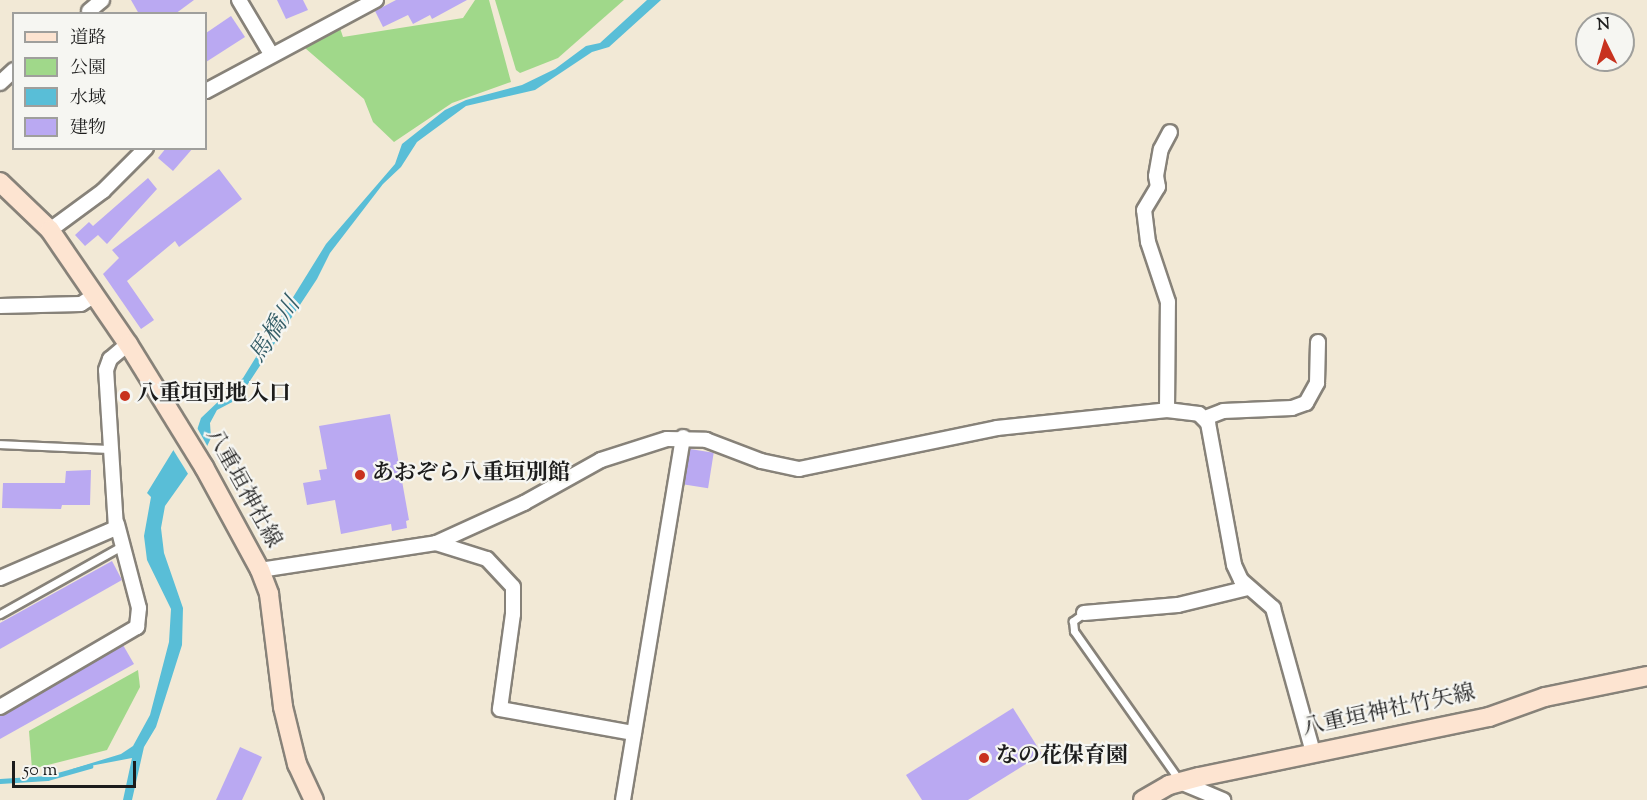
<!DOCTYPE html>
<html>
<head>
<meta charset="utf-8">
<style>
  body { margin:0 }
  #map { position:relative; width:1647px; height:800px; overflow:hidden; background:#f2e9d6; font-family:"Sorts Mill Goudy","Noto Serif JP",serif }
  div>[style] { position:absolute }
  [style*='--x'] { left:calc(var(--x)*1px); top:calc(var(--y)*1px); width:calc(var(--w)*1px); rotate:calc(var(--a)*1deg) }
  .green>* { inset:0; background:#a0d88a }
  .water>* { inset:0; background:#59bed7 }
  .pier>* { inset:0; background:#f2e9d6 }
  .stream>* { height:5px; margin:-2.5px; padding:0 2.5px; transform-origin:2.5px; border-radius:2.5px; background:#59bed7 }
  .building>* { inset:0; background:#baa9f2; transform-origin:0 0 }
  .roads { filter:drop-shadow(2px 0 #878279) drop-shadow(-2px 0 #878279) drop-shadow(0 2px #878279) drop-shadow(0 -2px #878279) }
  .lane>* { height:7px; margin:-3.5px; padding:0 3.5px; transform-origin:3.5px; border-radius:3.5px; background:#fff }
  .street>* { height:14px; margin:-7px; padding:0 7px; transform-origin:7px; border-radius:7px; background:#fff }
  .secondary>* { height:18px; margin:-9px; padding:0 9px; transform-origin:9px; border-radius:9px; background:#fde4d1 }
  .dots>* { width:16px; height:16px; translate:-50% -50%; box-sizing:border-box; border:3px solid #f6f6f2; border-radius:50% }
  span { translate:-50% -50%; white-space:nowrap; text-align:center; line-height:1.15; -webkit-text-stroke:4.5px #f6f6f2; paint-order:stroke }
  .poi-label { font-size:22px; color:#1c1c1c; font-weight:700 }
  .left { translate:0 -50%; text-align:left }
  .street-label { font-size:22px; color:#1c1c1c }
  .water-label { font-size:24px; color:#345d67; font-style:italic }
  .legend { position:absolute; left:12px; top:12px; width:195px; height:138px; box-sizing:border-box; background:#f6f6f2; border:2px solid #9f9f9c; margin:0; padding:8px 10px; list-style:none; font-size:18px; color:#1c1c1c }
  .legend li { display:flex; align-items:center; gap:12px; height:30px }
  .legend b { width:30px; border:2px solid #9f9f9c }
  .north { position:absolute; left:1575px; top:12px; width:60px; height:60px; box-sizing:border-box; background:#f6f6f2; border:2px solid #9f9f9c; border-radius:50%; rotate:355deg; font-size:16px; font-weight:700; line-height:24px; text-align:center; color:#1c1c1c }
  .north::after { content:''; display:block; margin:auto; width:21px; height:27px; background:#c8321e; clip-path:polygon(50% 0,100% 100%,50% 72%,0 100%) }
  .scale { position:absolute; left:12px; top:761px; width:124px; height:27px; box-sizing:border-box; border:3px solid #1c1c1c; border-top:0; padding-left:8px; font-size:18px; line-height:21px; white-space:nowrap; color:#1c1c1c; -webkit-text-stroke:4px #f6f6f2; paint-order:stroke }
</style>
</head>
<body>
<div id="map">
  <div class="green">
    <div style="clip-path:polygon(475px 0,489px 0,511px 82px,452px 103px,394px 142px,373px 122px,364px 99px,305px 48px,339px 25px,343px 37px,463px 18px)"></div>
    <div style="clip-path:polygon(495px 0,624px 0,558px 58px,520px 73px,516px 70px)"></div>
    <div style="clip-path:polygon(138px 670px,140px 687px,107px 750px,32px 769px,29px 731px)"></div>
  </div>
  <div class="water">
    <div style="clip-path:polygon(647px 0,661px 0,609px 47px,592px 52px,535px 90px,466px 106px,417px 142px,401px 167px,383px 184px,330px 253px,317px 279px,238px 399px,217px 410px,210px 423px,211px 438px,202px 457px,197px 430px,201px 418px,243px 378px,326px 244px,395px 164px,402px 144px,445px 110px,466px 100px,522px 85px,555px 69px,586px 46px,600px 43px)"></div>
    <div style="clip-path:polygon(182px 436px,197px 461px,165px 506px,161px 528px,164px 553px,183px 608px,182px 645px,156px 727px,144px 747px,132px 800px,123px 800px,132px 758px,69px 770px,121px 754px,133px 746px,150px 715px,169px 642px,171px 609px,147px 560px,144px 536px,151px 497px,147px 493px)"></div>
  </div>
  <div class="pier">
    <div style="clip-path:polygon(196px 426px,209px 449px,190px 477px,172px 448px,180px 434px)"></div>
  </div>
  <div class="stream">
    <div style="--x:0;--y:781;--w:47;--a:-3.7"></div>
    <div style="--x:47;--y:778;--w:45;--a:-15.6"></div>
  </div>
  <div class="building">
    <div style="clip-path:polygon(131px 0,194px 0,175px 14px,139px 14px)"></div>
    <div style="clip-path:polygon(277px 0,303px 0,308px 10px,286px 19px)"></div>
    <div style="clip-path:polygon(396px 0,467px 0,432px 19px,430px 15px,413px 24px,408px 15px,383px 27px,375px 11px)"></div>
    <div style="clip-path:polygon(231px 16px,245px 37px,206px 62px,206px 33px)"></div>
    <div style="clip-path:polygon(166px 148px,193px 148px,173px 171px,158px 158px)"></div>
    <div style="clip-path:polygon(219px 169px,242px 199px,179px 247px,175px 241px,127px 281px,154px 320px,141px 329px,103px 274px,119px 258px,112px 250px)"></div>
    <div style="clip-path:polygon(148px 178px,157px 189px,107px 244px,98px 235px,85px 246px,75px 235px,89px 222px,93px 226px)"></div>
    <div style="clip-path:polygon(390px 414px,409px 520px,406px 521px,407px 528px,392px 531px,391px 524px,341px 534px,335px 500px,307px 505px,303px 483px,321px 480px,319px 470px,327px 469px,319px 426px)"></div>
    <div style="left:690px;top:449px;width:24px;height:36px;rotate:9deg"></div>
    <div style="clip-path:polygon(91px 470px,90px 505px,62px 505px,61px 509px,2px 508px,3px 483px,65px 483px,66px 471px)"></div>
    <div style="clip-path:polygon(112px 561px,122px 580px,0 649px,0 623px)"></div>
    <div style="clip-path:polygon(123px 645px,134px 664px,0 739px,0 716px)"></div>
    <div style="clip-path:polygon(1013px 708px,1042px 754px,968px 800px,922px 800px,906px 775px)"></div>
    <div style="clip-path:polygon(240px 747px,262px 757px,242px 800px,216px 800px)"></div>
  </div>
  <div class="roads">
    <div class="lane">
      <div style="--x:0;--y:444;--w:111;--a:2.6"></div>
      <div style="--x:1084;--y:613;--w:14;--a:144"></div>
      <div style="--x:1073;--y:621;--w:10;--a:84"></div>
      <div style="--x:1074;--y:631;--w:182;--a:54.8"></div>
      <div style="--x:0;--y:614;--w:137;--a:-29.2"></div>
    </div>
    <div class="street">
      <div style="--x:239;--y:0;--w:63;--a:59.3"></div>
      <div style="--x:89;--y:11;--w:17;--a:-40"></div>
      <div style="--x:0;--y:83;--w:19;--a:-43"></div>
      <div style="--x:206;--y:91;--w:193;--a:-28.2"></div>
      <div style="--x:50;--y:230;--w:66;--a:-36.3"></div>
      <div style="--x:103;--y:191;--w:61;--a:-45"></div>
      <div style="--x:0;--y:306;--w:81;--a:-1.4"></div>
      <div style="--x:81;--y:304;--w:17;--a:-33"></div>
      <div style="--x:1167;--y:410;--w:108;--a:-89.5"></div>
      <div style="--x:1168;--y:302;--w:63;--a:-108.4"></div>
      <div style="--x:1148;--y:242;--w:32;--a:-97"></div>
      <div style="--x:1144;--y:210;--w:27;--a:-59"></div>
      <div style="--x:1158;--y:187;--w:11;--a:-100"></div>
      <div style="--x:1156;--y:176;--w:27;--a:-80"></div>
      <div style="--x:1161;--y:149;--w:19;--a:-62"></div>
      <div style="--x:1205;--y:418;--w:19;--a:-21"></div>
      <div style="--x:1223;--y:411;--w:69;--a:-2.5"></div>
      <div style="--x:1292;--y:408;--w:15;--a:-20"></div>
      <div style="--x:1306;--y:403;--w:23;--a:-61"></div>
      <div style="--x:1317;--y:383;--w:41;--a:-88.6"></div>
      <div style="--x:436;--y:543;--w:53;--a:17.4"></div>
      <div style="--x:487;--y:559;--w:38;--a:47"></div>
      <div style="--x:513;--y:587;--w:27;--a:90"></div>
      <div style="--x:513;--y:614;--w:96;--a:97.8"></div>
      <div style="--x:500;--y:709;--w:136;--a:10.2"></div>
      <div style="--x:260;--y:570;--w:178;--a:-8.7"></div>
      <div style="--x:436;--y:543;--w:97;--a:-24.4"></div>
      <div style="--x:524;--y:503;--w:88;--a:-29.2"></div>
      <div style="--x:601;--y:460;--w:69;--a:-17.7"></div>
      <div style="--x:667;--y:439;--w:39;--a:1"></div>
      <div style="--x:706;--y:440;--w:59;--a:20.9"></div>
      <div style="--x:761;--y:461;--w:39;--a:12"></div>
      <div style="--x:799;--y:469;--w:202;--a:-11.7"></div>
      <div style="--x:997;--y:428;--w:171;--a:-6"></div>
      <div style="--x:1167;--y:410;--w:32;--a:7"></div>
      <div style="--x:1199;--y:414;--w:13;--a:45"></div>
      <div style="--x:1208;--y:423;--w:144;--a:79.6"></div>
      <div style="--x:1234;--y:565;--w:17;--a:65"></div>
      <div style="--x:1241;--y:580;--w:43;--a:41.2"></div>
      <div style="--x:1273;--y:608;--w:149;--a:74.5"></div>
      <div style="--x:0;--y:578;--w:126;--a:-23.3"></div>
      <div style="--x:116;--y:528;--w:158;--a:-93.6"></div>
      <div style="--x:106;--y:370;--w:12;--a:-70"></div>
      <div style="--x:110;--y:359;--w:23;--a:-40"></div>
      <div style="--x:1084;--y:613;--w:94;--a:-4.9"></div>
      <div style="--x:1178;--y:605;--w:72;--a:-13.7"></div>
      <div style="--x:0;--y:707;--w:159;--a:-30.3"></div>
      <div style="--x:137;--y:627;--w:19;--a:-84"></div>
      <div style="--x:139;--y:608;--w:87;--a:-104.7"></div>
      <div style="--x:1180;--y:782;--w:47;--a:22.7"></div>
      <div style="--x:623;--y:800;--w:368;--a:-80.6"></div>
    </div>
    <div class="secondary">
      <div style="--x:0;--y:182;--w:69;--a:43.8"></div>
      <div style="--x:50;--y:230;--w:138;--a:55.6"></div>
      <div style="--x:128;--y:344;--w:145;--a:58.3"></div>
      <div style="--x:204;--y:467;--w:117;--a:61.5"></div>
      <div style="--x:260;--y:570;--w:26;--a:69"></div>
      <div style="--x:269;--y:594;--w:114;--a:82.9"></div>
      <div style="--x:283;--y:707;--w:59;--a:76.2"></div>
      <div style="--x:297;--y:764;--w:40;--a:65"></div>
      <div style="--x:1143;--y:800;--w:30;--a:-30"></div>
      <div style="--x:1169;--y:785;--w:31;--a:-15"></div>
      <div style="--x:1199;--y:777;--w:296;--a:-11.7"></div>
      <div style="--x:1489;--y:717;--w:59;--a:-19.7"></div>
      <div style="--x:1545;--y:697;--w:104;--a:-11.6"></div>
    </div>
  </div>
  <div class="dots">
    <div style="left:125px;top:396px;background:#c8321e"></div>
    <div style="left:360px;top:475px;background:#c8321e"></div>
    <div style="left:984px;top:758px;background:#c8321e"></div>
  </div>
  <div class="poi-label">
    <span class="left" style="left:137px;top:396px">八重垣団地入口</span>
    <span class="left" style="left:372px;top:475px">あおぞら八重垣別館</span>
    <span class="left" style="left:996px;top:758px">なの花保育園</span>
  </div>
  <div class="street-label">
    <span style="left:242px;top:489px;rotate:61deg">八重垣神社線</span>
    <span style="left:1389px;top:712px;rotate:-12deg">八重垣神社竹矢線</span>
  </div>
  <div class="water-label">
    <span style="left:276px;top:331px;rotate:-57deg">馬橋川</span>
  </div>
  <ul class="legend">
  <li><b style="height:8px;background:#fde4d1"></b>道路</li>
  <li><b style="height:16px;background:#a0d88a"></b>公園</li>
  <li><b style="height:16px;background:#59bed7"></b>水域</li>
  <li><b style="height:16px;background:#baa9f2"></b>建物</li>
  </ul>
  <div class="north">N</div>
  <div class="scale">50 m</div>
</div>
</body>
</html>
